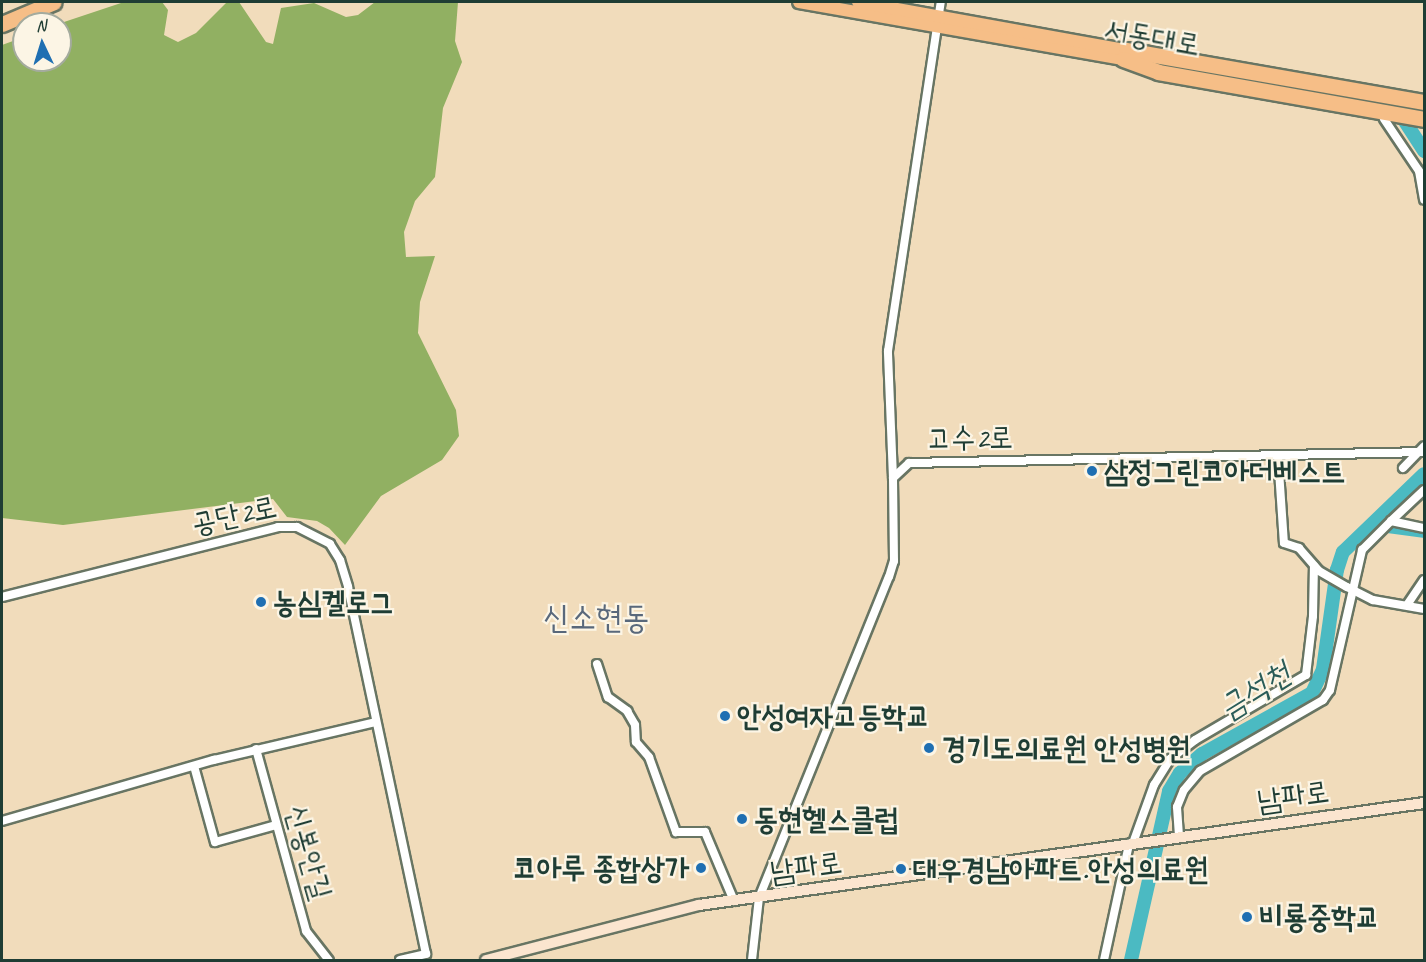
<!DOCTYPE html>
<html>
<head>
<meta charset="utf-8">
<style>
  body { margin:0 }
  #map { position:relative; width:1426px; height:962px; overflow:hidden; background:#f1dcbb; font-family:Caveat,"Poor Story",sans-serif }
  div>[style] { position:absolute }
  [style*='--x'] { left:calc(var(--x)*1px); top:calc(var(--y)*1px); width:calc(var(--w)*1px); rotate:calc(var(--a)*1deg) }
  .forest>* { inset:0; background:#91b062 }
  .river>* { height:14px; margin:-7px; padding:0 7px; transform-origin:7px; border-radius:7px; background:#4bbac2 }
  .roads { filter:drop-shadow(2px 0 #687563) drop-shadow(-2px 0 #687563) drop-shadow(0 2px #687563) drop-shadow(0 -2px #687563) }
  .street>* { height:8px; margin:-4px; padding:0 4px; transform-origin:4px; border-radius:4px; background:#fff }
  .secondary>* { height:10px; margin:-5px; padding:0 5px; transform-origin:5px; border-radius:5px; background:#fbe5cf }
  .primary>* { height:12px; margin:-6px; padding:0 6px; transform-origin:6px; border-radius:6px; background:#f6be87 }
  .highway>* { height:15px; margin:-7.5px; padding:0 7.5px; transform-origin:7.5px; border-radius:7.5px; background:#f6be87 }
  .dots>* { width:16px; height:16px; translate:-50% -50%; box-sizing:border-box; border:3px solid #fcf5e5; border-radius:50% }
  span { translate:-50% -50%; white-space:nowrap; text-align:center; line-height:1.15; -webkit-text-stroke:4.5px #fcf5e5; paint-order:stroke }
  .street-label { font-size:30px; color:#1f3d34 }
  .poi-label { font-size:30px; color:#1f3d34; font-weight:700 }
  .left { translate:0 -50%; text-align:left }
  .right { translate:-100% -50%; text-align:right }
  .water-label { font-size:32px; color:#2a5c58; font-style:italic }
  .quarter-label { font-size:33px; color:#59687b }
  .frame { position:absolute; inset:0; border:3px solid #1f3d34; pointer-events:none }
  .north { position:absolute; left:12px; top:12px; width:60px; height:60px; box-sizing:border-box; background:#fcf5e5; border:2px solid #a4ab9e; border-radius:50%; rotate:356deg; font-size:16px; font-weight:700; line-height:24px; text-align:center; color:#1f3d34 }
  .north::after { content:''; display:block; margin:auto; width:21px; height:27px; background:#1f6fb2; clip-path:polygon(50% 0,100% 100%,50% 72%,0 100%) }
</style>
</head>
<body>
<div id="map">
  <div class="forest">
    <div style="clip-path:polygon(124px 2px,162px 2px,168px 10px,164px 35px,178px 42px,196px 33px,227px 2px,239px 2px,266px 42px,273px 44px,281px 8px,314px 3px,346px 17px,358px 15px,375px 2px,458px 2px,455px 41px,462px 62px,443px 108px,435px 177px,415px 201px,404px 232px,406px 257px,435px 256px,420px 302px,418px 333px,456px 410px,459px 436px,442px 460px,381px 496px,345px 545px,329px 528px,317px 521px,287px 517px,273px 499px,63px 525px,2px 518px,2px 45px,24px 37px,24px 60px,60px 60px,58px 24px)"></div>
  </div>
  <div class="river">
    <div style="--x:1404;--y:120;--w:37;--a:57"></div>
    <div style="--x:1373;--y:524;--w:51;--a:7.8"></div>
    <div style="--x:1131;--y:960;--w:173;--a:-77.3"></div>
    <div style="--x:1169;--y:791;--w:21;--a:-59"></div>
    <div style="--x:1180;--y:773;--w:29;--a:-41"></div>
    <div style="--x:1202;--y:754;--w:126;--a:-29"></div>
    <div style="--x:1312;--y:693;--w:26;--a:-65"></div>
    <div style="--x:1323;--y:669;--w:100;--a:-82"></div>
    <div style="--x:1337;--y:570;--w:19;--a:-72"></div>
    <div style="--x:1343;--y:552;--w:112;--a:-43.9"></div>
  </div>
  <div class="roads">
    <div class="street">
      <div style="--x:1384;--y:119;--w:63;--a:56.1"></div>
      <div style="--x:1419;--y:171;--w:29;--a:80"></div>
      <div style="--x:1278;--y:456;--w:87;--a:86.1"></div>
      <div style="--x:1284;--y:543;--w:16;--a:18"></div>
      <div style="--x:1299;--y:548;--w:30;--a:49"></div>
      <div style="--x:1319;--y:571;--w:32;--a:30"></div>
      <div style="--x:1347;--y:587;--w:29;--a:27"></div>
      <div style="--x:1373;--y:600;--w:52;--a:10"></div>
      <div style="--x:1403;--y:468;--w:30;--a:-46"></div>
      <div style="--x:893;--y:478;--w:127;--a:-92.3"></div>
      <div style="--x:888;--y:351;--w:353;--a:-81.4"></div>
      <div style="--x:1391;--y:521;--w:45;--a:-43.2"></div>
      <div style="--x:2;--y:597;--w:285;--a:-14.2"></div>
      <div style="--x:278;--y:527;--w:19;--a:0"></div>
      <div style="--x:297;--y:527;--w:37;--a:27"></div>
      <div style="--x:330;--y:544;--w:19;--a:58"></div>
      <div style="--x:340;--y:560;--w:28;--a:73"></div>
      <div style="--x:348;--y:587;--w:375;--a:78"></div>
      <div style="--x:1407;--y:605;--w:30;--a:-56"></div>
      <div style="--x:597;--y:664;--w:35;--a:72"></div>
      <div style="--x:608;--y:697;--w:24;--a:36"></div>
      <div style="--x:627;--y:711;--w:16;--a:60"></div>
      <div style="--x:635;--y:725;--w:17;--a:87"></div>
      <div style="--x:636;--y:742;--w:20;--a:49"></div>
      <div style="--x:649;--y:757;--w:80;--a:70.2"></div>
      <div style="--x:676;--y:832;--w:29;--a:0"></div>
      <div style="--x:705;--y:832;--w:75;--a:67.2"></div>
      <div style="--x:256;--y:749;--w:189;--a:74.6"></div>
      <div style="--x:306;--y:931;--w:37;--a:52"></div>
      <div style="--x:194;--y:766;--w:79;--a:74.6"></div>
      <div style="--x:215;--y:842;--w:63;--a:-15.6"></div>
      <div style="--x:2;--y:821;--w:221;--a:-16.1"></div>
      <div style="--x:214;--y:760;--w:166;--a:-13.2"></div>
      <div style="--x:1179;--y:836;--w:29;--a:-94"></div>
      <div style="--x:1177;--y:807;--w:18;--a:-68"></div>
      <div style="--x:1184;--y:790;--w:25;--a:-50"></div>
      <div style="--x:1200;--y:771;--w:142;--a:-30"></div>
      <div style="--x:1323;--y:700;--w:12;--a:-55"></div>
      <div style="--x:1330;--y:690;--w:144;--a:-77.1"></div>
      <div style="--x:1362;--y:550;--w:41;--a:-45"></div>
      <div style="--x:1391;--y:521;--w:34;--a:12"></div>
      <div style="--x:1133;--y:843;--w:62;--a:-70.1"></div>
      <div style="--x:1154;--y:785;--w:31;--a:-58"></div>
      <div style="--x:1170;--y:759;--w:31;--a:-37"></div>
      <div style="--x:1195;--y:740;--w:129;--a:-30.4"></div>
      <div style="--x:1306;--y:675;--w:59;--a:-83.2"></div>
      <div style="--x:1313;--y:616;--w:50;--a:-88.9"></div>
      <div style="--x:400;--y:960;--w:27;--a:-13"></div>
      <div style="--x:752;--y:960;--w:62;--a:-83.6"></div>
      <div style="--x:759;--y:898;--w:346;--a:-68"></div>
      <div style="--x:889;--y:577;--w:17;--a:-73"></div>
      <div style="--x:894;--y:561;--w:83;--a:-90.7"></div>
      <div style="--x:893;--y:478;--w:22;--a:-43"></div>
      <div style="--x:909;--y:463;--w:515;--a:-1.22"></div>
      <div style="--x:1104;--y:960;--w:119;--a:-77.8"></div>
    </div>
    <div class="secondary">
      <div style="--x:486;--y:960;--w:220;--a:-14.5"></div>
      <div style="--x:699;--y:905;--w:732;--a:-8.01"></div>
    </div>
    <div class="primary">
      <div style="--x:799;--y:2;--w:329;--a:10"></div>
      <div style="--x:858;--y:2;--w:272;--a:10.2"></div>
    </div>
    <div class="highway">
      <div style="--x:2;--y:24;--w:56;--a:-22.9"></div>
      <div style="--x:1126;--y:50;--w:303;--a:9.9"></div>
      <div style="--x:1123;--y:59;--w:37;--a:20"></div>
      <div style="--x:1158;--y:72;--w:270;--a:10"></div>
    </div>
  </div>
  <div class="dots">
    <div style="left:1092px;top:471px;background:#1f6fb2"></div>
    <div style="left:261px;top:602px;background:#1f6fb2"></div>
    <div style="left:725px;top:716px;background:#1f6fb2"></div>
    <div style="left:929px;top:748px;background:#1f6fb2"></div>
    <div style="left:742px;top:819px;background:#1f6fb2"></div>
    <div style="left:701px;top:868px;background:#1f6fb2"></div>
    <div style="left:901px;top:869px;background:#1f6fb2"></div>
    <div style="left:1247px;top:917px;background:#1f6fb2"></div>
  </div>
  <div class="street-label">
    <span style="left:1152px;top:37px;rotate:10deg">서동대로</span>
    <span style="left:970px;top:438px;rotate:-1deg">고수2로</span>
    <span style="left:234px;top:515px;rotate:-12deg">공단2로</span>
    <span style="left:1293px;top:796px;rotate:-8deg">남파로</span>
    <span style="left:309px;top:852px;rotate:74deg">신봉안길</span>
    <span style="left:806px;top:867px;rotate:-8deg">남파로</span>
  </div>
  <div class="poi-label">
    <span class="left" style="left:1104px;top:471px">삼정그린코아더베스트</span>
    <span class="left" style="left:273px;top:602px">농심켈로그</span>
    <span class="left" style="left:737px;top:716px">안성여자고등학교</span>
    <span class="left" style="left:942px;top:748px">경기도의료원 안성병원</span>
    <span class="left" style="left:754px;top:819px">동현헬스클럽</span>
    <span class="right" style="left:689px;top:868px">코아루 종합상가</span>
    <span class="left" style="left:913px;top:869px">대우경남아파트.안성의료원</span>
    <span class="left" style="left:1259px;top:917px">비룡중학교</span>
  </div>
  <div class="water-label">
    <span style="left:1255px;top:691px;rotate:-32deg">금석천</span>
  </div>
  <div class="quarter-label">
    <span style="left:596px;top:618px">신소현동</span>
  </div>
  <div class="frame"></div>
  <div class="north">N</div>
</div>
</body>
</html>
